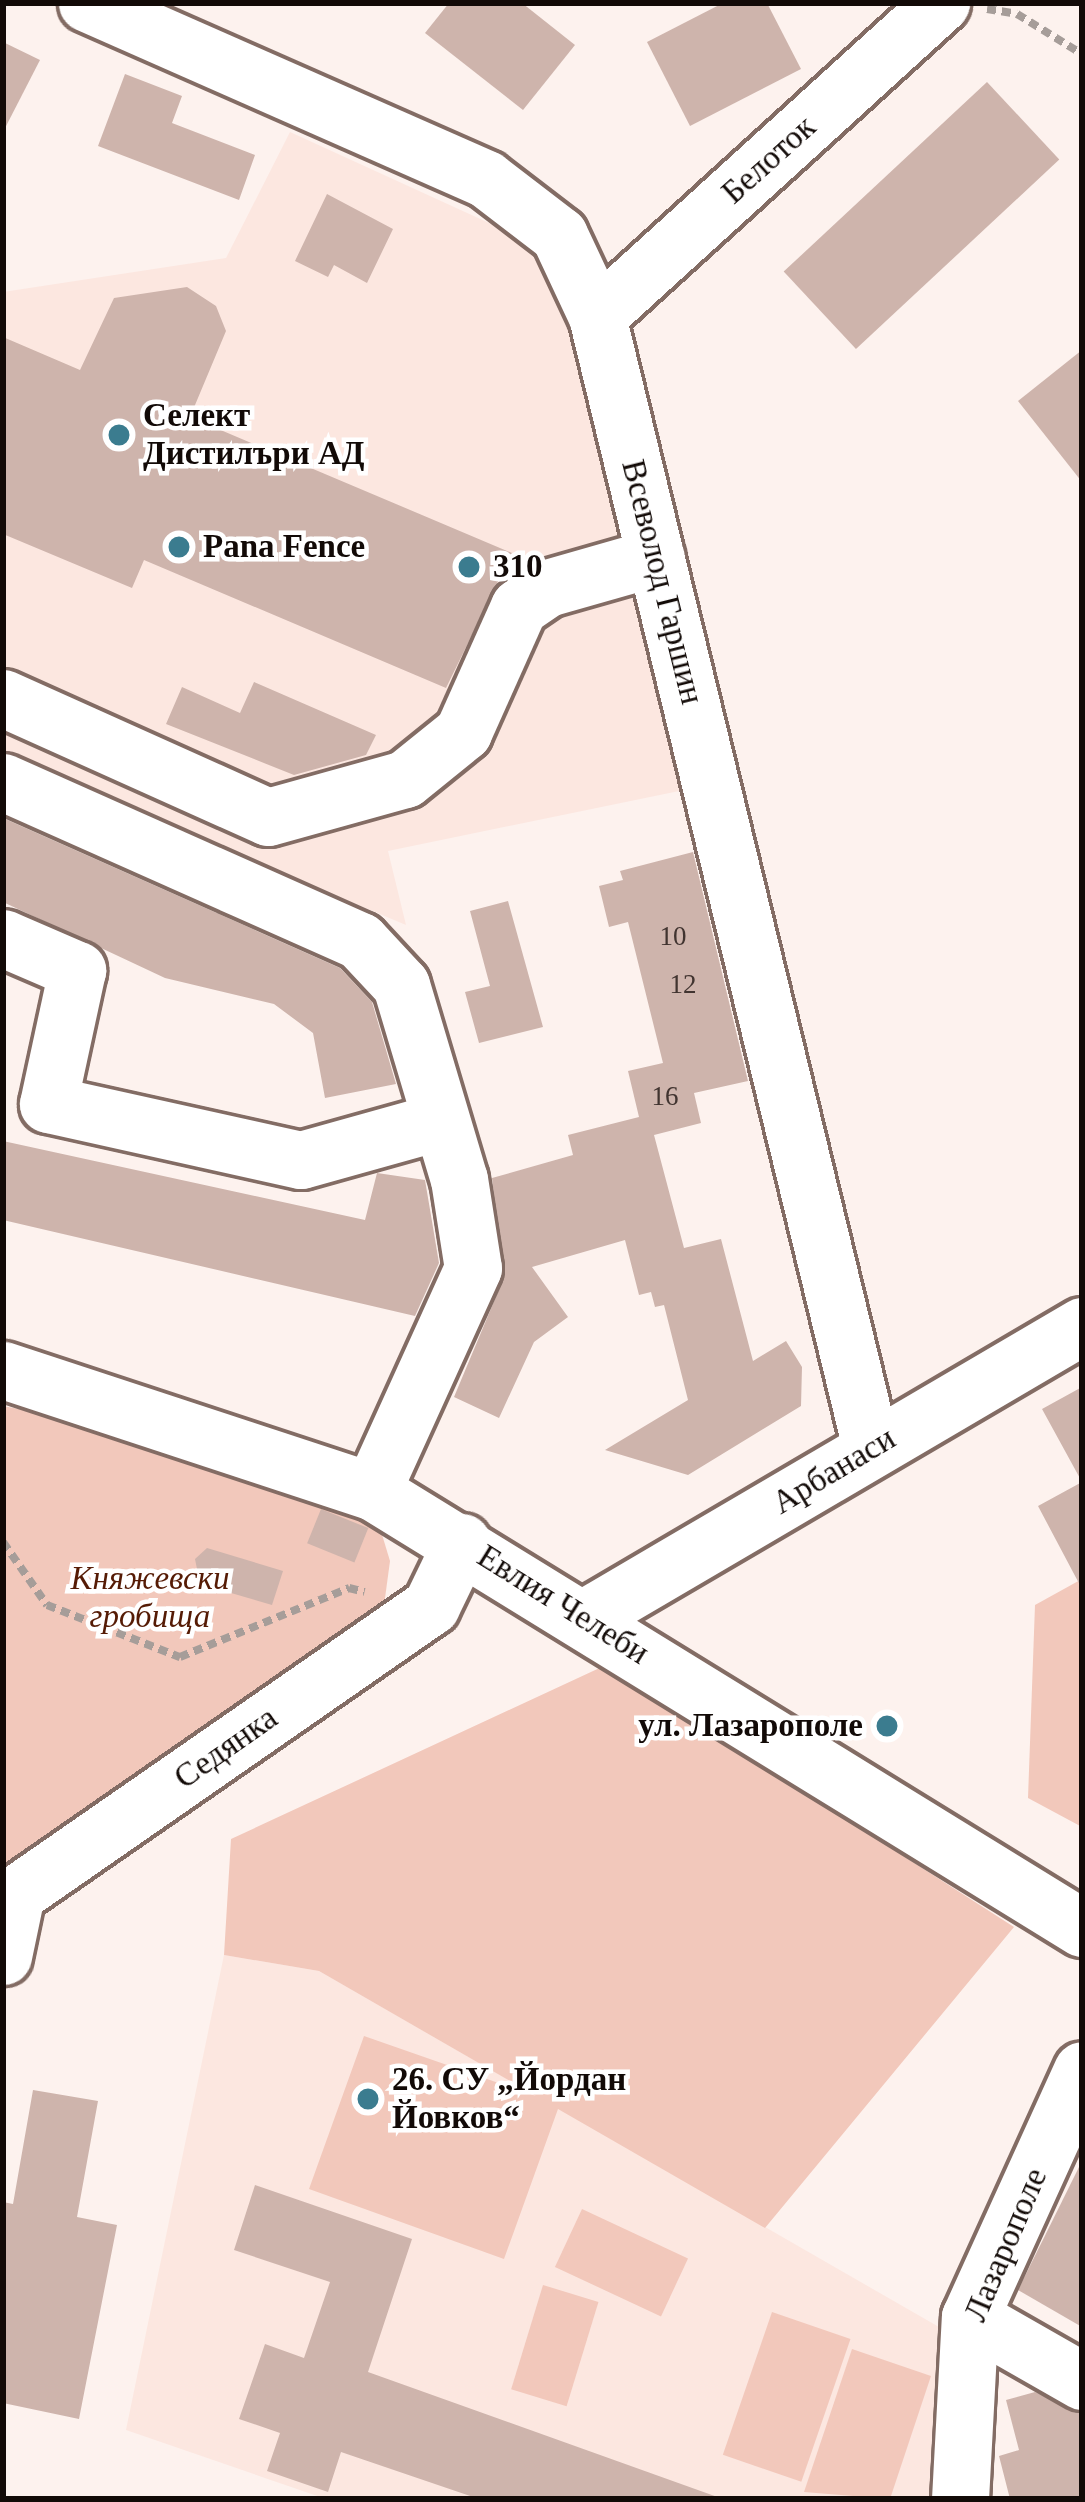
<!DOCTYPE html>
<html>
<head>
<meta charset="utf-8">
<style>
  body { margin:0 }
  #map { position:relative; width:1085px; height:2502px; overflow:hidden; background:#fdf2ee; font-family:"Times New Roman",serif }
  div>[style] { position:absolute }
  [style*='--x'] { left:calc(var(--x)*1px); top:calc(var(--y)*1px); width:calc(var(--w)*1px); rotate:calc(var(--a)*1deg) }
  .built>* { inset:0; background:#fce7e0 }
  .green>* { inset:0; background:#f2c8bb; transform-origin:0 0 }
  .building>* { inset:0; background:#ceb4ac; transform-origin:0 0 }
  .path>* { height:8px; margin-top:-4px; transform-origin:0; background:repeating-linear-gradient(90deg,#a69d99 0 9px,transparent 0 15px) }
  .roads { filter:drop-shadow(3px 0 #836c64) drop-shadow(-3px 0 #836c64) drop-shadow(0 3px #836c64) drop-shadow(0 -3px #836c64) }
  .minor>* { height:57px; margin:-28.5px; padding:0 28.5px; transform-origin:28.5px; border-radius:28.5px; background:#fff }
  .dots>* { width:33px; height:33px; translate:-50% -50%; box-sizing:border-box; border:6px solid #fff; border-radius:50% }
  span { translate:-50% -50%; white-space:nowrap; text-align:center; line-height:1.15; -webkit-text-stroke:9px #fff; paint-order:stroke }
  .number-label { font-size:27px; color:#413430 }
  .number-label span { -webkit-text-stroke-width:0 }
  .street-label { font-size:33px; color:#120a07 }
  .poi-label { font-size:33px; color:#120a07; font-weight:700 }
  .left { translate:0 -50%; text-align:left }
  .right { translate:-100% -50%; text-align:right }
  .park-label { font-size:33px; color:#551b05; font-style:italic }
  .frame { position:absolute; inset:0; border:6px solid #120a07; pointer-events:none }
</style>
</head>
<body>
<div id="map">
  <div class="built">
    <div style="clip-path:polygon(290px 132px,500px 228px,543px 261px,574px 334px,684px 790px,388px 851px,406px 925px,3px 756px,3px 292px,226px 258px)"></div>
    <div style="clip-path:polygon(224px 1955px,319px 1971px,946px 2331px,934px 2499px,326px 2499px,126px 2430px)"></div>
  </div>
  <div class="green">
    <div style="clip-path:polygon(3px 1406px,87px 1422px,377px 1518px,390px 1561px,383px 1613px,14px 1869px,3px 1867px)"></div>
    <div style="clip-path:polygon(1082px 1579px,1082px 1827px,1028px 1798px,1035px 1605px)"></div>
    <div style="clip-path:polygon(606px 1665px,1014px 1927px,765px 2228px,558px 2109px,504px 2259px,309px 2189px,364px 2036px,536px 2096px,319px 1971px,224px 1955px,231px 1839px)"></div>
    <div style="left:582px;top:2209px;width:117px;height:64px;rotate:25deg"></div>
    <div style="left:543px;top:2285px;width:58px;height:109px;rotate:17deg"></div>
    <div style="left:772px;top:2312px;width:83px;height:151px;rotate:19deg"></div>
    <div style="clip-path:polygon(852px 2349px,931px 2376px,890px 2499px,804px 2492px)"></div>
  </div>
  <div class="building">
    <div style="clip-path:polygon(449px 3px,522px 3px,575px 45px,523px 110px,425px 33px)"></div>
    <div style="clip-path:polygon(723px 3px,767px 3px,801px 69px,690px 126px,647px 42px)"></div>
    <div style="clip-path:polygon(3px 42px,40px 60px,3px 132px)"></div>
    <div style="clip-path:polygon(125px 74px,182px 96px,172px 123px,255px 155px,239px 200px,98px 146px)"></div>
    <div style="left:987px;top:82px;width:106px;height:278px;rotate:47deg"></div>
    <div style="clip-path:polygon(327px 194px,393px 229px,367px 283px,334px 265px,328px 277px,295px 261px)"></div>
    <div style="clip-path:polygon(187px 287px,216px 306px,226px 331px,190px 417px,512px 553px,446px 688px,144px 560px,132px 588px,3px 534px,3px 337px,80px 370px,114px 298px)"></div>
    <div style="clip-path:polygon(1082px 350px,1082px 482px,1018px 401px)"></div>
    <div style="clip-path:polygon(254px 682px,376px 735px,366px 755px,294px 775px,166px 724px,182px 687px,240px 713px)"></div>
    <div style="clip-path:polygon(3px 818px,340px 968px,372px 1002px,396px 1084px,325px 1098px,313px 1033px,274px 1004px,165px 978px,3px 902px)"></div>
    <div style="clip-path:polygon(693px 852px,748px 1081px,694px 1093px,701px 1123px,654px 1135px,684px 1248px,721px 1239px,753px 1361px,786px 1341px,802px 1367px,801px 1406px,688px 1475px,605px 1450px,688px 1400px,664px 1305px,655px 1307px,651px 1292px,639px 1295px,625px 1240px,532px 1267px,568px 1317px,534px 1342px,499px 1418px,454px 1397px,503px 1280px,492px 1178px,573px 1155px,568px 1135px,639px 1117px,628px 1071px,663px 1063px,628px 922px,609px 927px,599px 886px,623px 880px,620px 871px)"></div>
    <div style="clip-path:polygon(508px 901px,543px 1027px,479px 1043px,465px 992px,490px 986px,470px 911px)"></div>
    <div style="clip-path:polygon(3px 1141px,365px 1220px,377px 1173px,425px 1180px,439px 1263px,415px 1316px,3px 1220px)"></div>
    <div style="clip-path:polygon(1082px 1387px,1082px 1589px,1038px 1506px,1082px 1482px,1042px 1409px)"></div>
    <div style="left:321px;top:1509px;width:51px;height:37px;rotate:22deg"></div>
    <div style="clip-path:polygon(207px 1548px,283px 1571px,272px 1605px,200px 1584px,195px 1559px)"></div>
    <div style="clip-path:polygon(33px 2090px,98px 2101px,77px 2217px,117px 2225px,79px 2419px,3px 2403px,3px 2202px,13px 2204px)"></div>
    <div style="clip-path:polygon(1082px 2161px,1082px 2327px,1018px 2290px)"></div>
    <div style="clip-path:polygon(255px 2185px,412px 2239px,368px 2372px,723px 2499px,479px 2499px,341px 2452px,328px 2492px,267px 2471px,280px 2433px,239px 2419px,265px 2344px,304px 2358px,330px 2282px,234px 2250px)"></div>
    <div style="clip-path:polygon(1035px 2392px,1082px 2414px,1082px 2499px,1010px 2499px,999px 2456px,1019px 2450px,1006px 2400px)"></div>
  </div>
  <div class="path">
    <div style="--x:987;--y:9;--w:30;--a:9"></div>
    <div style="--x:1017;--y:14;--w:76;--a:31.6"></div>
    <div style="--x:3;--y:1542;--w:77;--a:55.1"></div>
    <div style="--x:47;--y:1605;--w:143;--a:21.4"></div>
    <div style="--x:180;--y:1657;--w:183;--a:-22.2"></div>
    <div style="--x:349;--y:1588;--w:16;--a:14"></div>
  </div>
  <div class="roads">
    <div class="minor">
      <div style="--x:87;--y:3;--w:436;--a:23.8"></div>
      <div style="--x:486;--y:179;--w:92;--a:37.5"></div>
      <div style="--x:559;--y:235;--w:89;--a:64.9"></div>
      <div style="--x:597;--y:316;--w:1165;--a:76.39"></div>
      <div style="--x:597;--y:316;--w:465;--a:-42.3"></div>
      <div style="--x:3;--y:698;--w:290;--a:24.2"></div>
      <div style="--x:268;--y:817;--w:142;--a:-15.5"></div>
      <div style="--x:405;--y:779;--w:75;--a:-39"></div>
      <div style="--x:463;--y:732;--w:137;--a:-65.9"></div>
      <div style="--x:519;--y:607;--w:34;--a:-34"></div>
      <div style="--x:547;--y:588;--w:113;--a:-15.9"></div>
      <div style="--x:3;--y:782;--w:391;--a:24"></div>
      <div style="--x:360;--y:941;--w:60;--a:47"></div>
      <div style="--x:401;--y:985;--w:202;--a:73.4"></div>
      <div style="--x:459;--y:1179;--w:90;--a:81.1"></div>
      <div style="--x:473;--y:1268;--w:245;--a:114.4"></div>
      <div style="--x:3;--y:938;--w:81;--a:23.4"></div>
      <div style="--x:77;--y:970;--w:137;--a:102.2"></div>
      <div style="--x:48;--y:1104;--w:259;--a:12.5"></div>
      <div style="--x:301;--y:1160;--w:145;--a:-15.6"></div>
      <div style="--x:3;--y:1370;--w:388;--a:18.2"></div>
      <div style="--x:372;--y:1491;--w:834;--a:31.61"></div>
      <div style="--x:586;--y:1617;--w:575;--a:-30.4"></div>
      <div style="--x:3;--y:1956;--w:63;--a:-78.2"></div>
      <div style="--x:16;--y:1894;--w:505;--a:-34.76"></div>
      <div style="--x:431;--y:1606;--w:71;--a:-64.2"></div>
      <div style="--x:970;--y:2317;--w:129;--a:29.7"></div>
      <div style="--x:960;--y:2499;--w:182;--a:-86.9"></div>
      <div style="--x:970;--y:2317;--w:271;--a:-65.6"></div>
    </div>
  </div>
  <div class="dots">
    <div style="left:119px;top:435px;background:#3b7c8f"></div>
    <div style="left:179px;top:547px;background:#3b7c8f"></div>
    <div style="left:469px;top:567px;background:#3b7c8f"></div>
    <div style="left:887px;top:1726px;background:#3b7c8f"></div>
    <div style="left:368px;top:2099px;background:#3b7c8f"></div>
  </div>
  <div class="number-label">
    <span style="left:673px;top:937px">10</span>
    <span style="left:683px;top:985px">12</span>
    <span style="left:665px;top:1097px">16</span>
  </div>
  <div class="street-label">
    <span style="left:769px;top:160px;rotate:-42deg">Белоток</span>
    <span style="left:662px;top:582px;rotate:76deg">Всеволод Гаршин</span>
    <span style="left:834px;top:1471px;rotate:-31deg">Арбанаси</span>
    <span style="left:563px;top:1605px;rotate:32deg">Евлия Челеби</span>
    <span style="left:226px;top:1748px;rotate:-35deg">Седянка</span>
    <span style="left:1006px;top:2245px;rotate:-67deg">Лазарополе</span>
  </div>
  <div class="poi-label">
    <span class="left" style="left:143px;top:435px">Селект<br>Дистилъри АД</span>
    <span class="left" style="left:203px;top:547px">Pana Fence</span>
    <span class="left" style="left:493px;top:567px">310</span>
    <span class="right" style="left:863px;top:1726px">ул. Лазарополе</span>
    <span class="left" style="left:392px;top:2099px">26. СУ „Йордан<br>Йовков“</span>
  </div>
  <div class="park-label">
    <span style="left:150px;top:1598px">Княжевски<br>гробища</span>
  </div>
  <div class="frame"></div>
</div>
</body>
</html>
